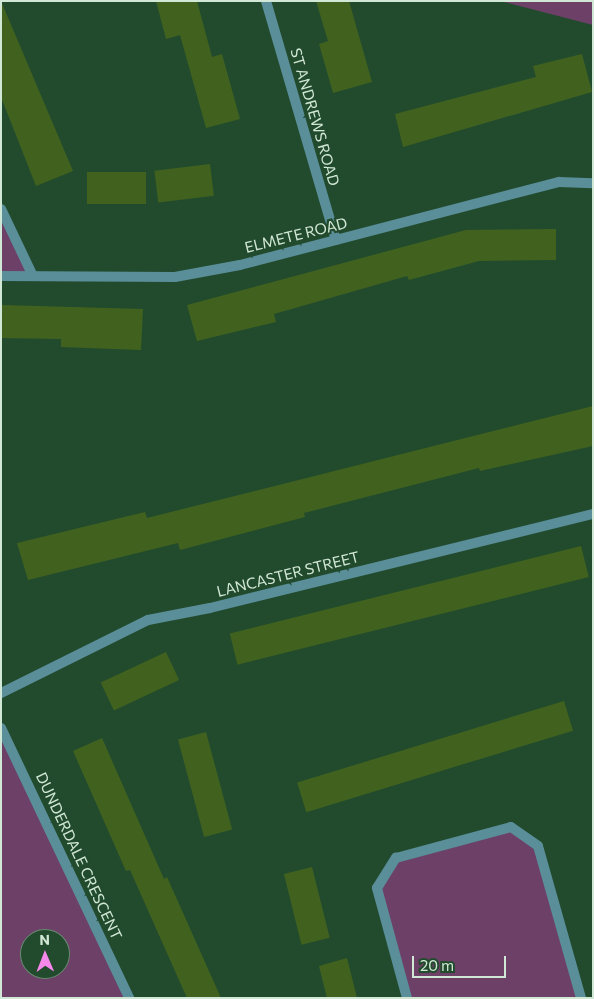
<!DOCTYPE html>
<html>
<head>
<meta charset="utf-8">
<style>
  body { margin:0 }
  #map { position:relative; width:594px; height:999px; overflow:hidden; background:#224b2e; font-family:Commissioner,sans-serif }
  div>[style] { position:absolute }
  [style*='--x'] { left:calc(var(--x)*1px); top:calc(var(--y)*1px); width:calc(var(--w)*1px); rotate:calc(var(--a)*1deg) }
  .green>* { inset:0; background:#6c4067 }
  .building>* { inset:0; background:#41621e; transform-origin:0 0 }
  .street>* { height:10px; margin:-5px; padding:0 5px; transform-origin:5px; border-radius:5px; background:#5a8e99 }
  span { translate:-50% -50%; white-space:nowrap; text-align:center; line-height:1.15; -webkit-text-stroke:4.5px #224b2e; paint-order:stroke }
  .street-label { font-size:15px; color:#d2e8d6 }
  .frame { position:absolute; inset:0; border:2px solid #d2e8d6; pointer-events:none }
  .north { position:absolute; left:20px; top:929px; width:50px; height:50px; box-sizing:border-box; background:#224b2e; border:1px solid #688a71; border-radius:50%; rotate:359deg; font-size:14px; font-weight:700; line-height:20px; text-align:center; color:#d2e8d6 }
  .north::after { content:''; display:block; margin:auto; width:18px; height:22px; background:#f788eb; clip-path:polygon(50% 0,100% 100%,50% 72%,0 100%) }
  .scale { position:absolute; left:412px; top:956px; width:94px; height:22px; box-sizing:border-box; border:2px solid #d2e8d6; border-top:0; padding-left:6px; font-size:15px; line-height:18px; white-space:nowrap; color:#d2e8d6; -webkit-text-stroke:4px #224b2e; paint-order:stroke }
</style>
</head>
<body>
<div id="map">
  <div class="green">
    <div style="clip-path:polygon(500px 1px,593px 1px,593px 25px)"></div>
    <div style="clip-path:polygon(1px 209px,33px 276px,1px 276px)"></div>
    <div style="clip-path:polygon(evenodd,1px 728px,129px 998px,1px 998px,1px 728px,30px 939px,60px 939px,60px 969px,30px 969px,30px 939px)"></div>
    <div style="clip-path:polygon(511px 827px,538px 846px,581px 998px,407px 998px,377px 888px,396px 858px)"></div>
  </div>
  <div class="building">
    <div style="clip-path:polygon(1px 1px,73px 171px,36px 186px,1px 97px)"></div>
    <div style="clip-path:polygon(156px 1px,197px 1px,212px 57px,222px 54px,240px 119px,206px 128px,180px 35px,166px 39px)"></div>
    <div style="clip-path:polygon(316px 1px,349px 1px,372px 82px,333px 93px,319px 44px,328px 41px)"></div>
    <div style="clip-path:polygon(582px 54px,592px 92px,403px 147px,395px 114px,536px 77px,533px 66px)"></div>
    <div style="left:210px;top:164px;width:32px;height:56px;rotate:83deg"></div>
    <div style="left:146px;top:172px;width:32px;height:59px;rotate:90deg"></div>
    <div style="clip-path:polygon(556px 229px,556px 260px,479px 261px,409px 280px,407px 276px,274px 314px,276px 322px,197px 341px,187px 305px,466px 230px)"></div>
    <div style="clip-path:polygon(1px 305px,143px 309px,141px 350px,61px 347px,61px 339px,1px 338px)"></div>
    <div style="clip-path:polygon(593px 406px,593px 446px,480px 471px,479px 468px,304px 513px,305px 517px,180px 550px,178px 543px,28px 580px,17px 543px,145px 512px,147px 518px)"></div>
    <div style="left:581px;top:546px;width:32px;height:362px;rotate:76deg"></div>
    <div style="left:166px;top:652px;width:31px;height:72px;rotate:65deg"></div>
    <div style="left:564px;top:701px;width:31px;height:279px;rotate:73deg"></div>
    <div style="left:206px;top:732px;width:101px;height:29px;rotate:75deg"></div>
    <div style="clip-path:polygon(102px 738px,164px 879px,167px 877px,221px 998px,187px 998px,130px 870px,126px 871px,73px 751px)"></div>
    <div style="left:312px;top:867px;width:73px;height:29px;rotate:76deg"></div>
    <div style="clip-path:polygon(347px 958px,357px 998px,327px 998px,319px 966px)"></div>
  </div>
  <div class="street">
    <div style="--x:266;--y:1;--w:249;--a:73.7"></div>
    <div style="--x:1;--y:209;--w:74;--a:64.5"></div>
    <div style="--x:1;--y:276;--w:174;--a:0.3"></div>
    <div style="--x:175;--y:277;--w:66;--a:-10.5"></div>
    <div style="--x:240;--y:265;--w:330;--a:-14.6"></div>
    <div style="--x:559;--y:182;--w:34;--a:2"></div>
    <div style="--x:1;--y:693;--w:164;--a:-26.4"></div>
    <div style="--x:148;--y:620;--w:63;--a:-11"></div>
    <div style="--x:210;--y:608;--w:394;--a:-13.8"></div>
    <div style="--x:1;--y:728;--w:299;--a:64.6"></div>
    <div style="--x:407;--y:998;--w:114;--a:-105.3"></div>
    <div style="--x:377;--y:888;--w:36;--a:-58"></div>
    <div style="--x:396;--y:858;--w:119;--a:-15.1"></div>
    <div style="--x:511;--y:827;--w:33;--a:35"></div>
    <div style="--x:538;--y:846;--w:158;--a:74.2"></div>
  </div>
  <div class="street-label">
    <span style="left:315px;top:117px;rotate:74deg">ST ANDREWS ROAD</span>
    <span style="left:296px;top:235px;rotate:-14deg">ELMETE ROAD</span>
    <span style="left:288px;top:574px;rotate:-14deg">LANCASTER STREET</span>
    <span style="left:79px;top:856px;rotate:65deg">DUNDERDALE CRESCENT</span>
  </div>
  <div class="frame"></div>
  <div class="north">N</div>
  <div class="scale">20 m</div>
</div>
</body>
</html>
